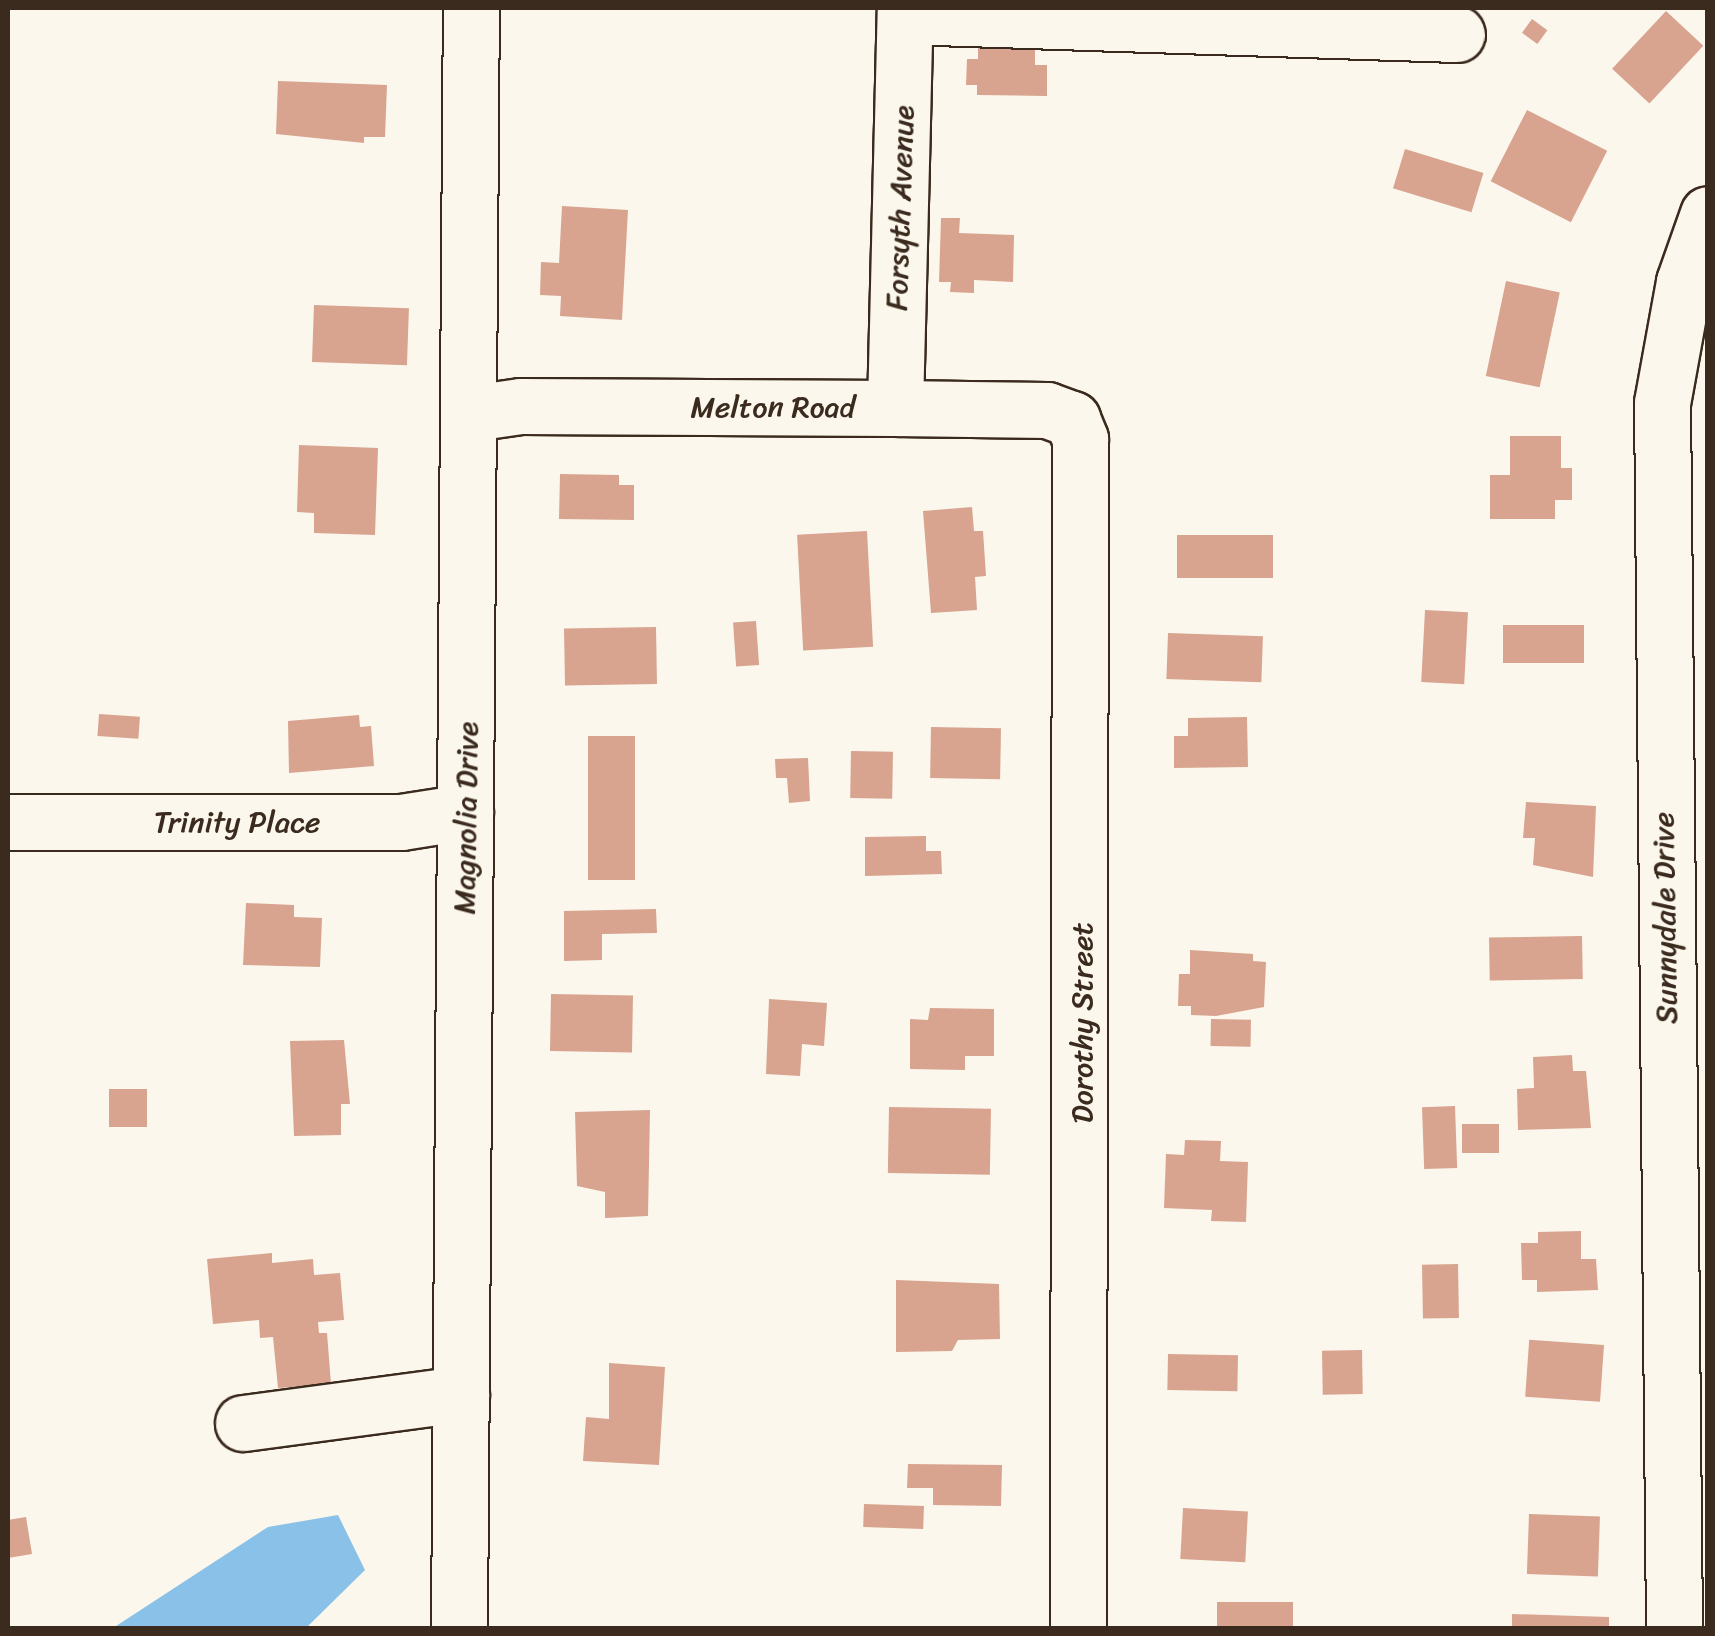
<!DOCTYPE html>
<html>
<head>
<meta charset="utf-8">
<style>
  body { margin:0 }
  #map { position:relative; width:1715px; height:1636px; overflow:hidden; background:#fbf7ec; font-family:Sriracha,sans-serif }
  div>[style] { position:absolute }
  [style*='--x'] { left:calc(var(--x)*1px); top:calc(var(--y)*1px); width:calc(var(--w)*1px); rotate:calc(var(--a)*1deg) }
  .water>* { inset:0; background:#8ac1e8 }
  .building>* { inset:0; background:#d8a38f; transform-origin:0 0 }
  .roads { filter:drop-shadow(2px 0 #3b2a1e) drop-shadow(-2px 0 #3b2a1e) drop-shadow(0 2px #3b2a1e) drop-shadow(0 -2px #3b2a1e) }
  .minor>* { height:55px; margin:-27.5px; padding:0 27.5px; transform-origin:27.5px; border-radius:27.5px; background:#fbf7ec }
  span { translate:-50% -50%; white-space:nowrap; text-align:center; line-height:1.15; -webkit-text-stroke:10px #fbf7ec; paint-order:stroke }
  .street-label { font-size:30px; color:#3b2a1e }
  .frame { position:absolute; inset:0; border:10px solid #3b2a1e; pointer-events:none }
</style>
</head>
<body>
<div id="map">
  <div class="water">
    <div style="clip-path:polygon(338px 1515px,365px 1570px,306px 1628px,113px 1628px,268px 1527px)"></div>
  </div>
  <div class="building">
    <div style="left:1666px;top:11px;width:51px;height:79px;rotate:43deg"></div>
    <div style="left:1532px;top:19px;width:19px;height:17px;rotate:36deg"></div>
    <div style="clip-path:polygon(978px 45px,1035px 45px,1035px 65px,1047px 65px,1047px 96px,977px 95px,977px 85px,966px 85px,967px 59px,978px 59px)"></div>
    <div style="clip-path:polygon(278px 81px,387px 85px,385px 137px,364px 137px,364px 143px,276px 134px)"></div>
    <div style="left:1527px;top:110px;width:90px;height:80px;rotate:27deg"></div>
    <div style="left:1405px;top:149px;width:82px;height:41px;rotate:17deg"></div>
    <div style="clip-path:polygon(562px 206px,628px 210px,622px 320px,560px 316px,561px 296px,540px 295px,541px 262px,559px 263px)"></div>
    <div style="clip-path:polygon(941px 218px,960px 218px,959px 233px,1014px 235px,1013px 282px,974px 280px,974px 293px,950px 292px,951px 282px,939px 282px)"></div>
    <div style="left:1506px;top:281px;width:55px;height:97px;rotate:12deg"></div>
    <div style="left:314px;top:305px;width:95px;height:57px;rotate:2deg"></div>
    <div style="clip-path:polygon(1510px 436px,1561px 436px,1561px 468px,1572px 468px,1572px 500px,1555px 500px,1555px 519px,1490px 519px,1490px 475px,1510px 475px)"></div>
    <div style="clip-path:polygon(299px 445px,378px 448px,375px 535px,314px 533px,314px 513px,297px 512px)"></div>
    <div style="clip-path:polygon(560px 474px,619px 475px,619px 485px,634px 485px,634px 520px,559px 519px)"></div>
    <div style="clip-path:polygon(972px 507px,974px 531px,983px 531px,986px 576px,975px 577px,977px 610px,931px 613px,923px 511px)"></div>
    <div style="left:867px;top:531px;width:116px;height:70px;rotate:87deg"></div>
    <div style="left:1273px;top:535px;width:43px;height:96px;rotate:90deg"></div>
    <div style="left:1425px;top:610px;width:43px;height:72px;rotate:3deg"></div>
    <div style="left:756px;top:621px;width:44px;height:23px;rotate:86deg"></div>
    <div style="left:1503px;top:625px;width:81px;height:38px"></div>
    <div style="left:656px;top:627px;width:57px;height:92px;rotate:89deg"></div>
    <div style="left:1168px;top:633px;width:95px;height:46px;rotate:2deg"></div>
    <div style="left:99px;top:714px;width:41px;height:22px;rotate:4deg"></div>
    <div style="clip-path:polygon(359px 715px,360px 727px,371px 726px,374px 766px,289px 773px,288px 721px)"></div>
    <div style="clip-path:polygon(1247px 717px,1248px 767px,1174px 768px,1174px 736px,1188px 736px,1188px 718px)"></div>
    <div style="left:931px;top:727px;width:70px;height:51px;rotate:1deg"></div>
    <div style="left:588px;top:736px;width:47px;height:144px"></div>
    <div style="left:851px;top:751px;width:42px;height:47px;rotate:1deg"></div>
    <div style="clip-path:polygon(808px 758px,810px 801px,789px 803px,787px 778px,776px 778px,775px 759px)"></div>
    <div style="clip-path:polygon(1526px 802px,1596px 806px,1593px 877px,1533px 865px,1535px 838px,1523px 838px)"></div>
    <div style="clip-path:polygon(926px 836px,926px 851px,941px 851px,942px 874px,865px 876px,865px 837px)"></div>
    <div style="clip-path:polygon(246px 903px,294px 905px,294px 917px,322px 918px,320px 967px,243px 965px)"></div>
    <div style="clip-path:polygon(656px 909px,657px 933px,602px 934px,602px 960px,564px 961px,564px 911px)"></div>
    <div style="left:1582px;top:936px;width:43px;height:93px;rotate:89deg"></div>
    <div style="clip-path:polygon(1190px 950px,1253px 954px,1253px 961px,1266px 962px,1264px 1007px,1216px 1016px,1191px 1015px,1191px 1006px,1178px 1006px,1179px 974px,1190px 974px)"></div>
    <div style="left:551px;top:994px;width:82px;height:57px;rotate:1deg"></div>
    <div style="clip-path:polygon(769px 999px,827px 1003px,824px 1046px,802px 1044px,800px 1076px,766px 1074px)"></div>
    <div style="clip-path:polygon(930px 1008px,994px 1009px,994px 1056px,965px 1056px,965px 1070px,910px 1069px,910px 1019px,928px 1020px)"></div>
    <div style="left:1211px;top:1019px;width:40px;height:27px;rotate:1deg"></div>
    <div style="clip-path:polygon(344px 1040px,350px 1104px,341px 1104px,341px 1135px,294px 1136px,290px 1041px)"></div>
    <div style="clip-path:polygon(1572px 1055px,1573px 1071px,1586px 1071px,1591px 1128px,1518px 1130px,1517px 1089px,1534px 1088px,1533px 1057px)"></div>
    <div style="left:109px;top:1089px;width:38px;height:38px"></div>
    <div style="left:1455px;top:1106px;width:62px;height:33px;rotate:88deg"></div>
    <div style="left:889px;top:1107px;width:102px;height:66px;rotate:1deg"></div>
    <div style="clip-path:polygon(650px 1110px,648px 1216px,605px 1218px,605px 1192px,577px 1186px,575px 1112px)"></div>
    <div style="left:1462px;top:1124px;width:37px;height:29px"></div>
    <div style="clip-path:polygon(1185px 1140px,1221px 1141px,1220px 1161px,1248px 1162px,1246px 1222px,1211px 1221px,1212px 1210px,1164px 1208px,1166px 1154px,1184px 1155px)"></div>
    <div style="clip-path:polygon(1581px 1231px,1581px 1259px,1596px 1259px,1598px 1290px,1537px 1292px,1537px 1280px,1522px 1280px,1521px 1243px,1538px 1243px,1538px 1232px)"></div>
    <div style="clip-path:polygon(272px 1253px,272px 1263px,313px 1259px,314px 1275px,340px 1273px,344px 1320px,318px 1322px,319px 1333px,327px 1333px,331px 1384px,278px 1388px,273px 1337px,260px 1338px,259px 1320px,213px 1324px,207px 1259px)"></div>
    <div style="left:1458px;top:1264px;width:54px;height:36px;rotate:89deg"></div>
    <div style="clip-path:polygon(896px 1280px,999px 1284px,1000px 1339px,958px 1340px,952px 1351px,896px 1352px)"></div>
    <div style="left:1604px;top:1345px;width:57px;height:75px;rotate:94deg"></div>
    <div style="left:1362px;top:1350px;width:44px;height:40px;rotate:89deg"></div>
    <div style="left:1168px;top:1354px;width:70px;height:36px;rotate:1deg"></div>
    <div style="clip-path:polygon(609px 1363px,665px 1367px,659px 1465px,583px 1461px,586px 1417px,609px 1419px)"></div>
    <div style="clip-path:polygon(908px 1464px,1002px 1465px,1001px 1506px,933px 1505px,933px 1488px,907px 1488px)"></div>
    <div style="left:864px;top:1504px;width:60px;height:23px;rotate:2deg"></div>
    <div style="left:1183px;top:1508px;width:65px;height:51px;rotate:3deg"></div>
    <div style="left:1529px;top:1514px;width:71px;height:60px;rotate:2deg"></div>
    <div style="clip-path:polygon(26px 1517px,32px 1554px,8px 1558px,8px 1520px)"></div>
    <div style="left:1217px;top:1602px;width:76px;height:26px"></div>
    <div style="clip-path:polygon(1512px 1614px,1609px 1617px,1609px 1628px,1512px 1628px)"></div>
  </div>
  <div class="roads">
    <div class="minor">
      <div style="--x:905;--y:16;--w:552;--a:1.87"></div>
      <div style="--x:895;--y:408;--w:400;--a:-88.6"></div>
      <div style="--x:472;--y:413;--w:49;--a:-8.1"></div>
      <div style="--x:521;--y:406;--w:374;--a:0.3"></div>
      <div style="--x:895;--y:408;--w:152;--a:0.8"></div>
      <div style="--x:1047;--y:410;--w:27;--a:20"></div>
      <div style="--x:1072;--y:419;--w:22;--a:68"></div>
      <div style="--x:1080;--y:439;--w:1189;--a:90.1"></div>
      <div style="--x:8;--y:822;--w:393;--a:0"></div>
      <div style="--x:401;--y:822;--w:65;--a:-8.9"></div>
      <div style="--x:243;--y:1423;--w:220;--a:-7.6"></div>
      <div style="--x:459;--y:1628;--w:1620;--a:-89.58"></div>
      <div style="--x:1674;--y:1628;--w:1225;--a:-90.56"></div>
      <div style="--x:1662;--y:403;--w:123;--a:-79.7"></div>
      <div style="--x:1684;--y:282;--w:72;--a:-70.6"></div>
    </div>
  </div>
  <div class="street-label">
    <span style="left:900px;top:208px;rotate:-88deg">Forsyth Avenue</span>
    <span style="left:773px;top:407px">Melton Road</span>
    <span style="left:466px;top:818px;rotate:-89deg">Magnolia Drive</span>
    <span style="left:237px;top:822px">Trinity Place</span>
    <span style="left:1665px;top:918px;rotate:-91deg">Sunnydale Drive</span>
    <span style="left:1082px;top:1023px;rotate:-90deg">Dorothy Street</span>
  </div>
  <div class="frame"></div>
</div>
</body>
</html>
